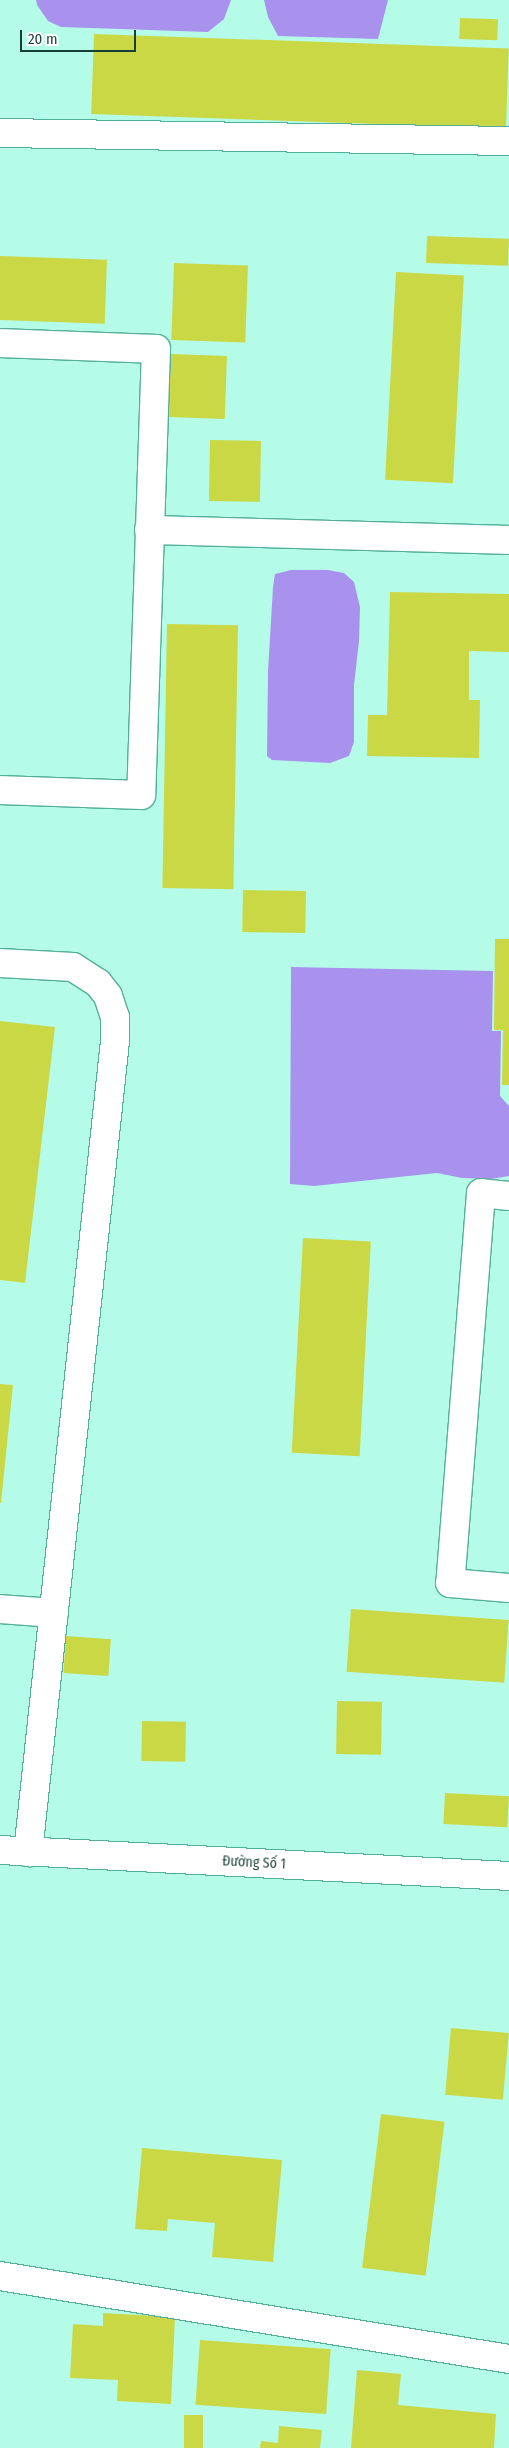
<!DOCTYPE html>
<html>
<head>
<meta charset="utf-8">
<style>
  body { margin:0 }
  #map { position:relative; width:509px; height:2448px; overflow:hidden; background:#b5fce8; font-family:"Fira Sans Condensed",sans-serif }
  div>[style] { position:absolute }
  [style*='--x'] { left:calc(var(--x)*1px); top:calc(var(--y)*1px); width:calc(var(--w)*1px); rotate:calc(var(--a)*1deg) }
  .water>* { inset:0; background:#a992ed }
  .building>* { inset:0; background:#cad846; transform-origin:0 0 }
  .roads { filter:drop-shadow(1px 0 #54af98) drop-shadow(-1px 0 #54af98) drop-shadow(0 1px #54af98) drop-shadow(0 -1px #54af98) }
  .minor>* { height:28px; margin:-14px; padding:0 14px; transform-origin:14px; border-radius:14px; background:#fff }
  span { translate:-50% -50%; white-space:nowrap; text-align:center; line-height:1.15; -webkit-text-stroke:4.5px #fff; paint-order:stroke }
  .street-label { font-size:14px; color:#183f35 }
  .scale { position:absolute; left:20px; top:30px; width:116px; height:22px; box-sizing:border-box; border:2px solid #183f35; border-top:0; padding-left:6px; font-size:15px; line-height:18px; white-space:nowrap; color:#183f35; -webkit-text-stroke:4px #fff; paint-order:stroke }
</style>
</head>
<body>
<div id="map">
  <div class="water">
    <div style="clip-path:polygon(36px 0,231px 0,224px 19px,208px 32px,61px 27px,48px 21px,37px 5px)"></div>
    <div style="clip-path:polygon(264px 0,388px 0,378px 39px,278px 36px,268px 17px)"></div>
    <div style="clip-path:polygon(291px 570px,328px 570px,344px 573px,354px 582px,360px 607px,359px 641px,354px 685px,354px 742px,349px 756px,330px 763px,272px 760px,267px 756px,268px 671px,273px 587px,275px 574px)"></div>
    <div style="clip-path:polygon(291px 967px,493px 971px,492px 1031px,501px 1031px,500px 1096px,509px 1106px,509px 1176px,491px 1179px,462px 1178px,437px 1173px,314px 1186px,290px 1184px)"></div>
  </div>
  <div class="building">
    <div style="left:460px;top:18px;width:38px;height:21px;rotate:2deg"></div>
    <div style="left:94px;top:34px;width:415px;height:80px;rotate:2deg"></div>
    <div style="left:427px;top:236px;width:82px;height:27px;rotate:2deg"></div>
    <div style="left:0;top:256px;width:107px;height:64px;rotate:2deg"></div>
    <div style="left:174px;top:263px;width:74px;height:77px;rotate:2deg"></div>
    <div style="left:396px;top:272px;width:68px;height:208px;rotate:3deg"></div>
    <div style="left:171px;top:354px;width:56px;height:63px;rotate:2deg"></div>
    <div style="left:210px;top:440px;width:51px;height:61px;rotate:1deg"></div>
    <div style="clip-path:polygon(390px 592px,509px 594px,509px 652px,469px 651px,469px 700px,480px 700px,479px 758px,367px 756px,368px 715px,387px 715px)"></div>
    <div style="left:167px;top:624px;width:71px;height:264px;rotate:1deg"></div>
    <div style="left:243px;top:890px;width:63px;height:42px;rotate:1deg"></div>
    <div style="clip-path:polygon(495px 939px,509px 939px,509px 1085px,502px 1085px,503px 1030px,494px 1030px)"></div>
    <div style="clip-path:polygon(0 1021px,55px 1027px,25px 1283px,0 1280px)"></div>
    <div style="left:303px;top:1238px;width:68px;height:215px;rotate:3deg"></div>
    <div style="clip-path:polygon(0 1384px,13px 1385px,1px 1503px,0 1503px)"></div>
    <div style="left:351px;top:1609px;width:158px;height:63px;rotate:4deg"></div>
    <div style="left:66px;top:1636px;width:45px;height:37px;rotate:4deg"></div>
    <div style="left:337px;top:1701px;width:45px;height:53px;rotate:1deg"></div>
    <div style="left:142px;top:1721px;width:44px;height:40px;rotate:1deg"></div>
    <div style="left:445px;top:1793px;width:64px;height:31px;rotate:3deg"></div>
    <div style="left:451px;top:2028px;width:58px;height:67px;rotate:5deg"></div>
    <div style="left:381px;top:2114px;width:64px;height:155px;rotate:7deg"></div>
    <div style="clip-path:polygon(142px 2148px,282px 2160px,273px 2262px,212px 2257px,215px 2223px,168px 2219px,167px 2231px,135px 2229px)"></div>
    <div style="clip-path:polygon(103px 2313px,175px 2317px,171px 2404px,117px 2401px,118px 2380px,70px 2378px,73px 2324px,103px 2326px)"></div>
    <div style="left:200px;top:2340px;width:131px;height:65px;rotate:4deg"></div>
    <div style="clip-path:polygon(357px 2370px,401px 2374px,398px 2405px,496px 2414px,494px 2448px,351px 2448px)"></div>
    <div style="left:184px;top:2415px;width:19px;height:33px"></div>
    <div style="clip-path:polygon(279px 2426px,322px 2430px,320px 2448px,260px 2448px,261px 2441px,278px 2443px)"></div>
  </div>
  <div class="roads">
    <div class="minor">
      <div style="--x:0;--y:133;--w:509;--a:0.9"></div>
      <div style="--x:0;--y:343;--w:156;--a:2.2"></div>
      <div style="--x:156;--y:349;--w:446;--a:91.9"></div>
      <div style="--x:141;--y:795;--w:141;--a:-178"></div>
      <div style="--x:149;--y:530;--w:360;--a:1.6"></div>
      <div style="--x:0;--y:963;--w:73;--a:3.1"></div>
      <div style="--x:73;--y:967;--w:30;--a:33"></div>
      <div style="--x:98;--y:983;--w:16;--a:52"></div>
      <div style="--x:108;--y:996;--w:22;--a:72"></div>
      <div style="--x:115;--y:1017;--w:24;--a:90"></div>
      <div style="--x:115;--y:1041;--w:816;--a:96.12"></div>
      <div style="--x:509;--y:1196;--w:28;--a:-174"></div>
      <div style="--x:481;--y:1193;--w:391;--a:94.5"></div>
      <div style="--x:450;--y:1583;--w:59;--a:4.8"></div>
      <div style="--x:0;--y:1609;--w:54;--a:4.2"></div>
      <div style="--x:0;--y:1850;--w:510;--a:2.92"></div>
      <div style="--x:0;--y:2276;--w:516;--a:9.26"></div>
    </div>
  </div>
  <div class="street-label">
    <span style="left:254px;top:1863px;rotate:3deg">Đường Số 1</span>
  </div>
  <div class="scale">20 m</div>
</div>
</body>
</html>
